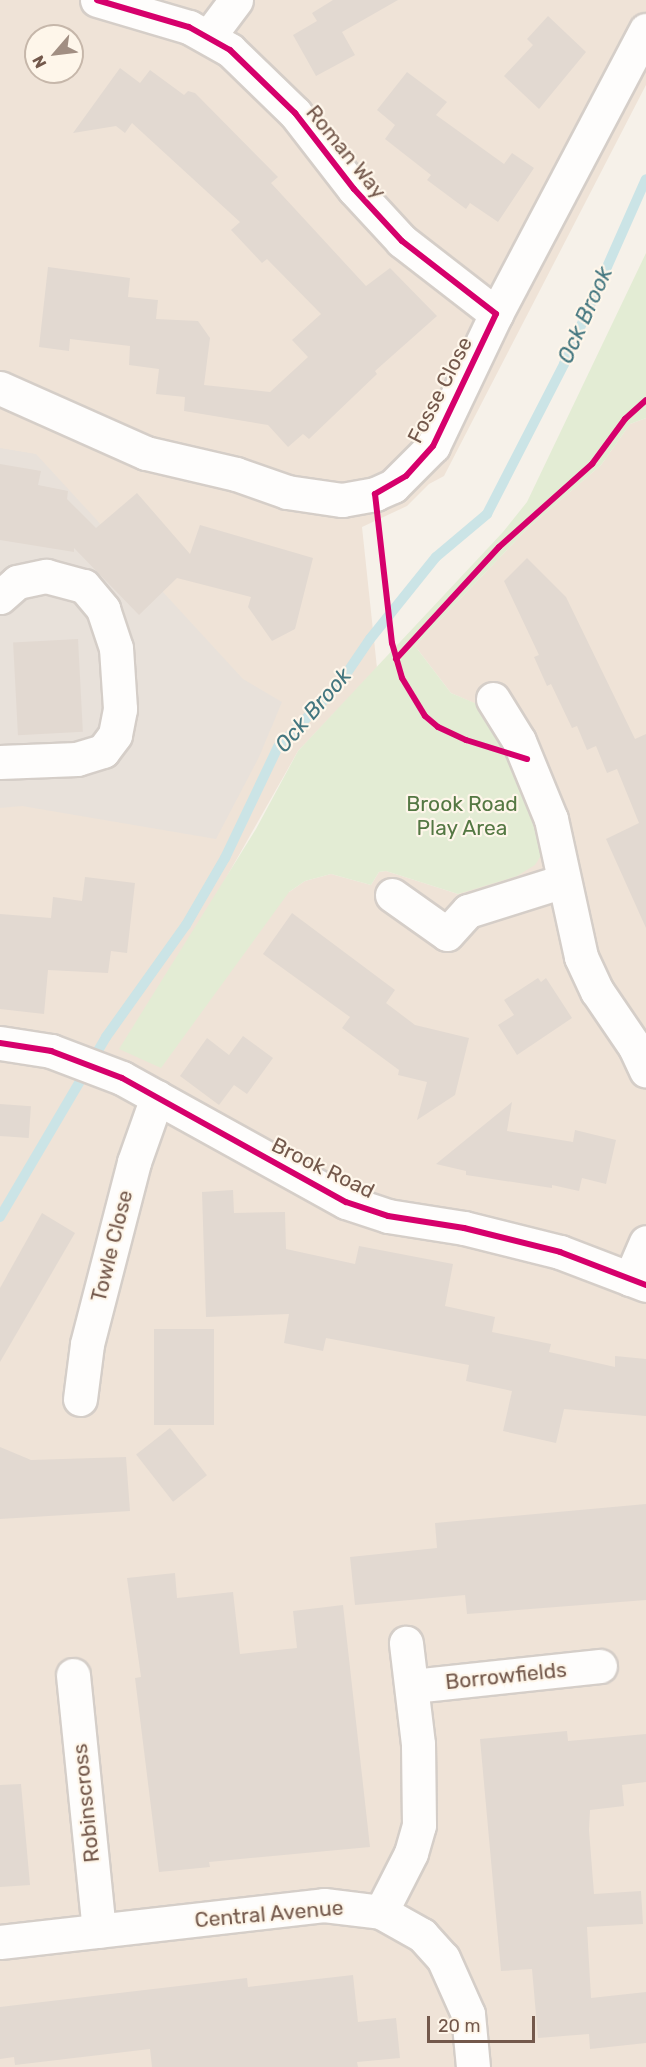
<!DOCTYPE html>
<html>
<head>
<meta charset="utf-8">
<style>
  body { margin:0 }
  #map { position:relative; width:646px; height:2067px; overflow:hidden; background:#f6f1e9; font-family:Rubik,sans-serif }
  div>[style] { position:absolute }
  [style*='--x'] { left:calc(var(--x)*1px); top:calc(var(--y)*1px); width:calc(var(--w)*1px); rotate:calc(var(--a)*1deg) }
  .residential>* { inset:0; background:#efe3d7 }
  .industrial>* { inset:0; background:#e8e1da }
  .green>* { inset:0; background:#e3ecd4 }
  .stream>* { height:10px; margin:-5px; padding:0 5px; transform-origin:5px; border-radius:5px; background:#cbe4e6 }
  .building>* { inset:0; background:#e2d9d1; transform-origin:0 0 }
  .roads { filter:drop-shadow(2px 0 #d5cec8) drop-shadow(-2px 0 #d5cec8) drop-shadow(0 2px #d5cec8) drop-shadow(0 -2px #d5cec8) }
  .minor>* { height:33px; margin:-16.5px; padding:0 16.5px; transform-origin:16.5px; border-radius:16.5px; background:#fefdfc }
  .cycleway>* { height:6px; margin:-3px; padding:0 3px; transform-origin:3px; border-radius:3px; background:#d6006c }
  span { translate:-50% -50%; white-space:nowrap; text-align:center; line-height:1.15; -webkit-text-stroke:4.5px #fef6ea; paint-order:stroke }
  .street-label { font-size:21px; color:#73584b }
  .park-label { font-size:21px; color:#547843 }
  .water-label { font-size:22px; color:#43767f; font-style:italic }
  .north { position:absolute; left:24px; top:24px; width:60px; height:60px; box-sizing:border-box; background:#fef6ea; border:2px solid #c6b7aa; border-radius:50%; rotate:242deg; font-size:16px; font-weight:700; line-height:24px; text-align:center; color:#73584b }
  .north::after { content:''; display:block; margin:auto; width:21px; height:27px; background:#a18e82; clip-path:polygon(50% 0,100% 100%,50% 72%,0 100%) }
  .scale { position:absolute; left:427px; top:2016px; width:108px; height:27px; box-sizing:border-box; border:3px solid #73584b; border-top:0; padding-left:8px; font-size:18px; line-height:21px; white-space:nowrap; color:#73584b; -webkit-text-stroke:4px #fef6ea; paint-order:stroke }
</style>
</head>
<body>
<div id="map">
  <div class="residential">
    <div style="clip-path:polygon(evenodd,0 0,646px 0,646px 85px,444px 476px,429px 484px,407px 506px,362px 527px,377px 668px,298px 751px,222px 885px,289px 892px,305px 881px,331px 874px,371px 885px,379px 872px,386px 871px,458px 894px,542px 853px,526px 795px,476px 704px,451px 693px,415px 646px,526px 530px,601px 465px,630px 424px,646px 418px,646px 2067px,0 2067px,0 0,36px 36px,72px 36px,72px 72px,36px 72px,36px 36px)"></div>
  </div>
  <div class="industrial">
    <div style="clip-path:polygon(0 448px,36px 454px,243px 679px,282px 702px,259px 757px,216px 839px,22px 806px,0 808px)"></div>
  </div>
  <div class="green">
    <div style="clip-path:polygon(646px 253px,646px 418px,630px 424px,601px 465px,526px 530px,415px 646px,451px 693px,477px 704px,489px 724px,526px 795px,542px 854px,535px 865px,517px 876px,458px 894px,386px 871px,379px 872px,371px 885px,331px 874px,305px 881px,289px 892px,161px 1068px,119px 1049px,256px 829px,298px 751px,503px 532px,527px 502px)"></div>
  </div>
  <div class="stream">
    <div style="--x:0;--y:1217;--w:209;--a:-59.5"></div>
    <div style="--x:106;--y:1037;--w:138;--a:-54.5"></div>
    <div style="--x:186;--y:925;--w:78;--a:-59.8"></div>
    <div style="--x:225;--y:858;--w:123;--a:-64.5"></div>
    <div style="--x:278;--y:747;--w:86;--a:-45.5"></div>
    <div style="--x:338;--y:686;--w:57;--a:-55.8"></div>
    <div style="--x:370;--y:639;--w:105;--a:-51.2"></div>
    <div style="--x:436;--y:557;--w:67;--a:-40.1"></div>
    <div style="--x:487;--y:514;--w:169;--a:-62.8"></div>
    <div style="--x:564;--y:364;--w:202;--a:-66.1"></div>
  </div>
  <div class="building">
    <div style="clip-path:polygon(333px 0,398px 0,342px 32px,355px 55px,316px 76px,293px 35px,317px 21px,312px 13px)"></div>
    <div style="clip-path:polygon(548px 16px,586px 52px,539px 109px,504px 76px,533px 45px,527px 39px)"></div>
    <div style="clip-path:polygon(120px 68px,140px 83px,150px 70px,184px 95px,188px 91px,195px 93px,278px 177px,271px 183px,366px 286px,390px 268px,437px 316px,375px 371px,377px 374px,309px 439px,303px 434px,288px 447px,268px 425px,184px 411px,185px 397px,156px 394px,159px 369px,129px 365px,130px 346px,70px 339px,69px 351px,39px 347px,48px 267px,130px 278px,128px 297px,158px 300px,156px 319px,198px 321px,210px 338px,204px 385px,270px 392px,308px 357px,292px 340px,321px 314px,267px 259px,262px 263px,231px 230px,240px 222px,132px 123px,125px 133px,116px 126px,73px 133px)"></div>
    <div style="clip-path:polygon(407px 72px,447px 102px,436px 115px,504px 164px,512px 153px,534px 168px,498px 222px,470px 203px,466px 209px,427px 180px,431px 175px,385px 139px,395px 125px,377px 110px)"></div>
    <div style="clip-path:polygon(0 464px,41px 471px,38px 485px,68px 491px,67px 499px,96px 528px,137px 493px,190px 554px,200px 525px,313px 558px,295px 629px,272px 641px,248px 607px,251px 597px,177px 578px,139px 615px,74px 548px,74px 552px,0 540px)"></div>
    <div style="clip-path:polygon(527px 558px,566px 597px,635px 739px,646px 734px,646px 928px,606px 839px,639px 823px,617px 769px,607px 773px,596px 746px,587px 750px,577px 726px,572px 728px,551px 684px,547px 686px,534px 657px,539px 655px,504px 581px)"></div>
    <div style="left:78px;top:639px;width:93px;height:65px;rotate:87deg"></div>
    <div style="clip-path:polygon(85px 877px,135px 883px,127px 953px,111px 951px,108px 973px,48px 970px,44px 1014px,0 1009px,0 914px,51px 918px,53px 897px,82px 901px)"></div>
    <div style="clip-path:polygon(292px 913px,395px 990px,386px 1003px,415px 1025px,469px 1038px,455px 1095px,417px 1120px,427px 1082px,398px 1075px,399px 1070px,342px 1028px,350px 1017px,263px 954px)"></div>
    <div style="clip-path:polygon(538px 978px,541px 982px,546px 978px,572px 1018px,517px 1055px,498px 1025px,514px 1015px,504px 1000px)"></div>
    <div style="clip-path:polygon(243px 1036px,273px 1058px,247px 1094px,234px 1085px,219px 1105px,180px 1076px,207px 1038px,229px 1055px)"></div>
    <div style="clip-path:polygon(512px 1102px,507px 1131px,573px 1142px,575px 1130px,616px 1140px,606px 1184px,582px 1178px,579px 1191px,552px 1185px,552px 1188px,466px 1175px,466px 1171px,436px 1164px)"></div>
    <div style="left:0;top:1104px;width:31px;height:32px;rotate:4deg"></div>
    <div style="clip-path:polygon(233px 1190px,234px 1213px,285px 1212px,286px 1249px,355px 1264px,359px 1246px,453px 1264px,445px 1306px,495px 1317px,492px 1332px,551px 1344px,549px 1352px,615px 1367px,615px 1356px,646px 1359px,646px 1416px,564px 1409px,556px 1443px,503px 1431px,512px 1391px,466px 1381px,469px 1365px,326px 1338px,323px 1351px,284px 1343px,289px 1314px,206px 1317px,202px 1192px)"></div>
    <div style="clip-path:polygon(42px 1213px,75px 1233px,0 1362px,0 1288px)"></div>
    <div style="left:154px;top:1329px;width:60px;height:96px"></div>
    <div style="left:170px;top:1428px;width:60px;height:43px;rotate:52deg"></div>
    <div style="clip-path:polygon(0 1447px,31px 1460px,126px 1457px,130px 1511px,0 1519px)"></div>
    <div style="clip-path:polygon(646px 1504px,646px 1600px,467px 1614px,465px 1595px,355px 1605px,350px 1557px,437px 1548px,435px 1523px)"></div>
    <div style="clip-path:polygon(175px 1573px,177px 1598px,233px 1592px,240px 1654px,297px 1648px,293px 1611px,343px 1605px,370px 1847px,209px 1862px,210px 1867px,159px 1872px,135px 1678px,141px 1677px,127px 1578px)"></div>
    <div style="clip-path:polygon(567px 1731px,568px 1741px,646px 1734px,646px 1782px,622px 1785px,624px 1806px,590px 1810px,589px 1830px,594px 1894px,641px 1891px,643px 1924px,587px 1927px,591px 1998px,646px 1992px,646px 2043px,590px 2049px,589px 2034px,538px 2038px,532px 1969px,501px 1971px,480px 1739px)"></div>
    <div style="clip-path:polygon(21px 1784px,30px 1885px,0 1887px,0 1785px)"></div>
    <div style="clip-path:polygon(353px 1975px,358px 2022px,396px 2018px,400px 2058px,357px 2062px,358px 2067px,152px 2067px,150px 2049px,15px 2065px,14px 2057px,0 2059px,0 2007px,247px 1978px,248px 1987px)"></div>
  </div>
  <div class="roads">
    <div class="minor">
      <div style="--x:97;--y:0;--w:96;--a:16.4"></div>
      <div style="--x:189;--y:27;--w:47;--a:29.3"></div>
      <div style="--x:230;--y:50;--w:91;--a:44.1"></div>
      <div style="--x:295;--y:113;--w:96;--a:52.2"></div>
      <div style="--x:354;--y:189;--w:71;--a:47.3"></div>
      <div style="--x:402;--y:241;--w:119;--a:37.8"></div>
      <div style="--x:209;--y:36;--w:45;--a:-53.1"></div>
      <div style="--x:0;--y:388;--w:160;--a:24"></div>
      <div style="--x:146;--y:453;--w:92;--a:13.1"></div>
      <div style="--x:236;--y:474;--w:54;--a:19.4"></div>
      <div style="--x:287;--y:492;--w:56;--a:8.3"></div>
      <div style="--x:342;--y:500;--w:34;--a:-10"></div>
      <div style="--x:375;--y:494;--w:20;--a:-24"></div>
      <div style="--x:393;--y:486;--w:57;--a:-45"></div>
      <div style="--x:433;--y:446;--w:146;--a:-64.5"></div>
      <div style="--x:496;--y:314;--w:321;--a:-62.2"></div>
      <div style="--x:0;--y:597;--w:23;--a:-41"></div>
      <div style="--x:17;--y:582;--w:30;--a:-12"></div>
      <div style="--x:46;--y:576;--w:39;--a:15"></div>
      <div style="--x:84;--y:586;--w:30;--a:50"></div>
      <div style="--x:103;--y:609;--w:41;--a:71.6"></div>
      <div style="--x:116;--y:648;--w:61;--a:86.2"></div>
      <div style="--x:120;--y:709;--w:26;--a:101"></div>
      <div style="--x:115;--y:735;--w:20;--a:127"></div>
      <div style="--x:103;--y:751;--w:27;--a:163"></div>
      <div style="--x:77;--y:759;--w:77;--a:177.8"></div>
      <div style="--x:493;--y:699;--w:49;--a:58.2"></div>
      <div style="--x:519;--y:741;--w:84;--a:67.7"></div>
      <div style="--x:551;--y:819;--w:141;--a:77.7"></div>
      <div style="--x:581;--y:957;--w:38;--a:65"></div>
      <div style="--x:597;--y:991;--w:68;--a:55.8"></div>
      <div style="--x:635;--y:1047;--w:26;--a:65"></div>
      <div style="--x:392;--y:895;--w:67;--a:35.3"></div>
      <div style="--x:447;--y:934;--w:31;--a:-48"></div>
      <div style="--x:468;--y:911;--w:100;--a:-17.5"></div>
      <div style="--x:0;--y:1043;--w:52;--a:8.9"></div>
      <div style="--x:51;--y:1051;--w:76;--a:20.8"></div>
      <div style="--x:122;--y:1078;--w:256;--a:29"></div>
      <div style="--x:346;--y:1202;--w:44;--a:18.4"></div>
      <div style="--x:388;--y:1216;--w:77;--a:9"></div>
      <div style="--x:464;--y:1228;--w:99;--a:14"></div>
      <div style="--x:560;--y:1252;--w:92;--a:21"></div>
      <div style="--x:630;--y:1279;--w:40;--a:-66.6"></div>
      <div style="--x:80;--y:1399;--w:55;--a:-82.7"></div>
      <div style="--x:87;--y:1344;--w:188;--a:-75.5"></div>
      <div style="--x:134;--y:1162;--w:69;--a:-70.5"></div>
      <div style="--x:73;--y:1675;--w:257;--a:84.2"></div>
      <div style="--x:413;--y:1686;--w:188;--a:-6.1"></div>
      <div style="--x:381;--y:1912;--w:66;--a:-63"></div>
      <div style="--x:411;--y:1853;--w:29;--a:-74"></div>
      <div style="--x:419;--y:1825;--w:81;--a:-90.7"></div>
      <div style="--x:418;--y:1744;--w:102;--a:-96.8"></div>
      <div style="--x:0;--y:1942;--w:326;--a:-6.5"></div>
      <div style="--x:324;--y:1905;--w:57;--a:7"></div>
      <div style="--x:381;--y:1912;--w:47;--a:29.3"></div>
      <div style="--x:422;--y:1935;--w:31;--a:48"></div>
      <div style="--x:443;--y:1958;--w:61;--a:65.9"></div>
      <div style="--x:468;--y:2014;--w:53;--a:84.6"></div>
    </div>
  </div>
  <div class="cycleway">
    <div style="--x:97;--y:0;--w:96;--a:16.4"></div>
    <div style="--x:189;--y:27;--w:47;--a:29.3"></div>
    <div style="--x:230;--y:50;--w:91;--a:44.1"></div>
    <div style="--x:295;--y:113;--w:96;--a:52.2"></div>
    <div style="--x:354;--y:189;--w:71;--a:47.3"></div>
    <div style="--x:402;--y:241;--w:119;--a:37.8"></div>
    <div style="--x:496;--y:314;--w:146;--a:115.5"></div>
    <div style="--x:433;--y:446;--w:40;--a:132"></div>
    <div style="--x:406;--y:476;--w:36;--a:150"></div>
    <div style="--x:375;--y:494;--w:150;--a:83.5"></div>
    <div style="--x:392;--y:643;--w:36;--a:74"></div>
    <div style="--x:402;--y:678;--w:44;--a:58.8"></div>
    <div style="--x:425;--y:716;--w:17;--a:40"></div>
    <div style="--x:438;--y:727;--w:31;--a:25"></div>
    <div style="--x:466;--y:740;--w:64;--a:17.3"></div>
    <div style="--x:396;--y:659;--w:152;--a:-47.4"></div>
    <div style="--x:499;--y:547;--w:125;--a:-41.7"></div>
    <div style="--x:592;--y:464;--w:56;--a:-53.7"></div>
    <div style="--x:625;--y:419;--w:28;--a:-42"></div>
    <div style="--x:0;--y:1043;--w:52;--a:8.9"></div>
    <div style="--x:51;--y:1051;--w:76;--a:20.8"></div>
    <div style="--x:122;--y:1078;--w:256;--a:29"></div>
    <div style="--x:346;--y:1202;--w:44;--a:18.4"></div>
    <div style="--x:388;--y:1216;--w:77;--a:9"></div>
    <div style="--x:464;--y:1228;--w:99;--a:14"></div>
    <div style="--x:560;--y:1252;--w:92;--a:21"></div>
  </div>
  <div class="street-label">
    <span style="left:346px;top:152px;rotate:51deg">Roman Way</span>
    <span style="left:440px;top:390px;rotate:-63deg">Fosse Close</span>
    <span style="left:323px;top:1168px;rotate:26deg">Brook Road</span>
    <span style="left:112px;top:1246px;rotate:-76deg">Towle Close</span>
    <span style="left:506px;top:1676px;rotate:-6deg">Borrowfields</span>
    <span style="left:86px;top:1803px;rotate:-96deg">Robinscross</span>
    <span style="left:269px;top:1914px;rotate:-5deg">Central Avenue</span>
  </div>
  <div class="park-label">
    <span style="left:462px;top:816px">Brook Road<br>Play Area</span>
  </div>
  <div class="water-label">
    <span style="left:585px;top:315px;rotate:-66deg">Ock Brook</span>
    <span style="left:313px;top:710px;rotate:-49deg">Ock Brook</span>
  </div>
  <div class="north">N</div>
  <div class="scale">20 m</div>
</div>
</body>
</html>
